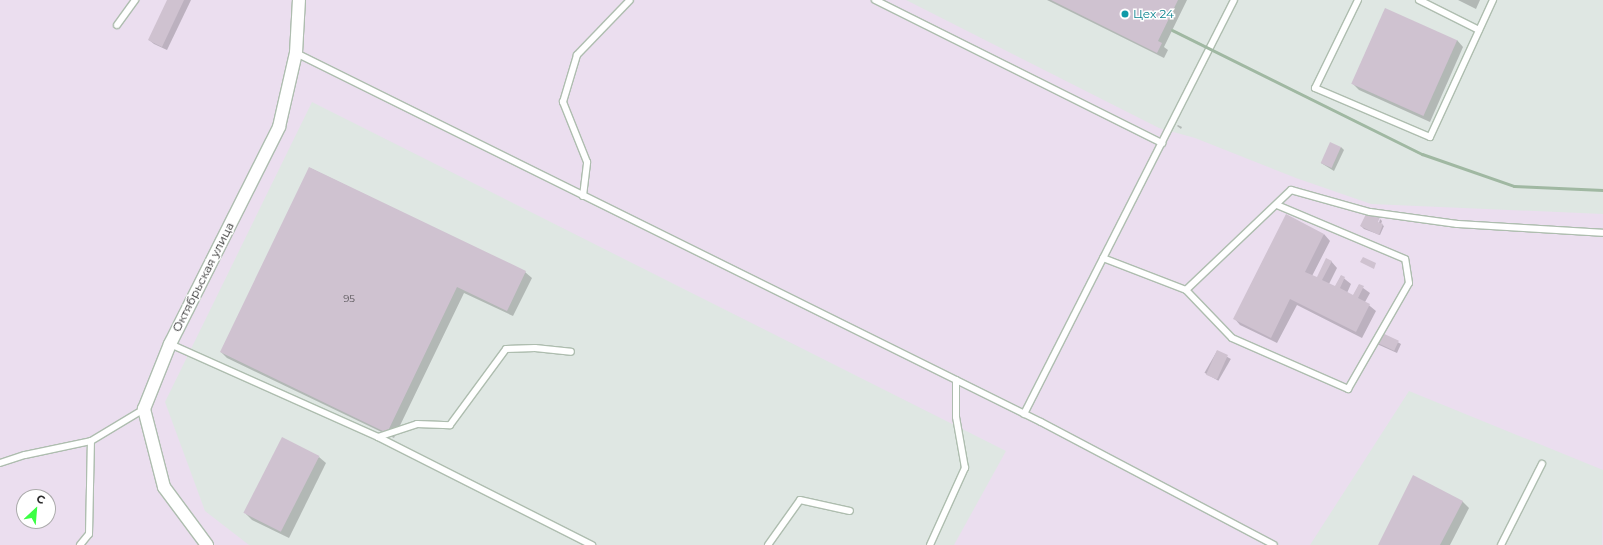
<!DOCTYPE html>
<html>
<head>
<meta charset="utf-8">
<style>
  body { margin:0 }
  #map { position:relative; width:1603px; height:545px; overflow:hidden; background:#ebdeef; font-family:Montserrat,sans-serif }
  div>[style] { position:absolute }
  [style*='--x'] { left:calc(var(--x)*1px); top:calc(var(--y)*1px); width:calc(var(--w)*1px); rotate:calc(var(--a)*1deg) }
  .industrial>* { inset:0; background:#dfe7e3 }
  .shadow>* { inset:0; background:#0003; transform-origin:0 0 }
  .building>* { inset:0; background:#cfc2d0; transform-origin:0 0 }
  .roads { filter:drop-shadow(1px 0 #aebdaf) drop-shadow(-1px 0 #aebdaf) drop-shadow(0 1px #aebdaf) drop-shadow(0 -1px #aebdaf) }
  .lane>* { height:6px; margin:-3px; padding:0 3px; transform-origin:3px; border-radius:3px; background:#fff }
  .street>* { height:12px; margin:-6px; padding:0 6px; transform-origin:6px; border-radius:6px; background:#fff }
  .rail>* { height:3px; margin:-1.5px; padding:0 1.5px; transform-origin:1.5px; border-radius:1.5px; background:#a0b8a2 }
  .dots>* { width:11px; height:11px; translate:-50% -50%; box-sizing:border-box; border:2px solid #fff; border-radius:50% }
  span { translate:-50% -50%; white-space:nowrap; text-align:center; line-height:1.15; -webkit-text-stroke:3px #fff; paint-order:stroke }
  .number-label { font-size:10px; color:#555255 }
  .number-label span { -webkit-text-stroke-width:0 }
  .culture-label { font-size:12px; color:#0d838f }
  .left { translate:0 -50%; text-align:left }
  .street-label { font-size:12px; color:#2c2c2c }
  .north { position:absolute; left:16px; top:489px; width:40px; height:40px; box-sizing:border-box; background:#fff; border:1px solid #ababab; border-radius:50%; rotate:26deg; font-size:11px; font-weight:700; line-height:16px; text-align:center; color:#2c2c2c }
  .north::after { content:''; display:block; margin:auto; width:14px; height:18px; background:#3bff44; clip-path:polygon(50% 0,100% 100%,50% 72%,0 100%) }
</style>
</head>
<body>
<div id="map">
  <div class="industrial">
    <div style="clip-path:polygon(906px 0,1603px 0,1603px 214px,1371px 204px,1296px 178px,1195px 138px,1159px 128px)"></div>
    <div style="clip-path:polygon(312px 102px,1006px 451px,954px 545px,249px 545px,205px 511px,165px 402px)"></div>
    <div style="clip-path:polygon(1409px 391px,1603px 470px,1602px 545px,1310px 545px)"></div>
  </div>
  <div class="shadow">
    <div style="clip-path:polygon(168px 0,191px 0,167px 50px,154px 44px,149px 40px)"></div>
    <div style="clip-path:polygon(1047px 0,1187px 0,1164px 47px,1168px 50px,1164px 58px)"></div>
    <div style="clip-path:polygon(1458px 0,1480px 0,1476px 9px)"></div>
    <div style="clip-path:polygon(1457px 40px,1463px 47px,1430px 122px,1359px 90px,1353px 84px)"></div>
    <div style="clip-path:polygon(1178px 125px,1182px 127px,1181px 129px,1177px 126px)"></div>
    <div style="clip-path:polygon(1341px 147px,1344px 150px,1334px 171px,1321px 163px)"></div>
    <div style="clip-path:polygon(310px 168px,525px 272px,532px 278px,513px 316px,464px 293px,394px 438px,227px 358px,221px 352px)"></div>
    <div style="clip-path:polygon(1380px 219px,1382px 221px,1381px 224px,1384px 226px,1380px 235px,1364px 229px,1361px 226px,1379px 223px)"></div>
    <div style="clip-path:polygon(1324px 234px,1330px 241px,1312px 276px,1317px 278px,1331px 261px,1337px 268px,1329px 284px,1335px 287px,1341px 276px,1351px 284px,1347px 293px,1353px 296px,1359px 285px,1370px 293px,1365px 302px,1376px 311px,1362px 338px,1297px 305px,1277px 343px,1240px 325px,1234px 318px)"></div>
    <div style="clip-path:polygon(1379px 332px,1401px 344px,1397px 353px,1377px 344px)"></div>
    <div style="left:1217px;top:351px;width:16px;height:25px;rotate:30deg"></div>
    <div style="clip-path:polygon(319px 457px,326px 463px,289px 538px,252px 520px,246px 514px)"></div>
    <div style="clip-path:polygon(1462px 501px,1469px 508px,1450px 545px,1379px 545px)"></div>
  </div>
  <div class="building">
    <div style="clip-path:polygon(167px 0,184px 0,162px 47px,148px 40px)"></div>
    <div style="clip-path:polygon(1051px 0,1178px 0,1158px 41px,1162px 43px,1157px 53px)"></div>
    <div style="left:1385px;top:8px;width:79px;height:83px;rotate:24deg"></div>
    <div style="left:1330px;top:142px;width:12px;height:23px;rotate:24deg"></div>
    <div style="clip-path:polygon(309px 167px,526px 271px,507px 311px,457px 287px,387px 433px,220px 352px)"></div>
    <div style="clip-path:polygon(1367px 212px,1380px 217px,1378px 222px,1383px 224px,1379px 235px,1360px 226px)"></div>
    <div style="clip-path:polygon(1286px 214px,1324px 234px,1305px 272px,1317px 277px,1326px 258px,1332px 261px,1322px 280px,1335px 286px,1341px 275px,1345px 277px,1340px 288px,1353px 295px,1359px 284px,1364px 286px,1358px 298px,1370px 304px,1356px 332px,1290px 299px,1271px 338px,1233px 319px)"></div>
    <div style="clip-path:polygon(1363px 257px,1376px 263px,1374px 269px,1360px 262px)"></div>
    <div style="left:1378px;top:331px;width:23px;height:11px;rotate:25deg"></div>
    <div style="left:1217px;top:350px;width:12px;height:27px;rotate:24deg"></div>
    <div style="left:282px;top:437px;width:42px;height:85px;rotate:27deg"></div>
    <div style="clip-path:polygon(1413px 475px,1463px 501px,1440px 545px,1378px 545px)"></div>
  </div>
  <div class="roads">
    <div class="lane">
      <div style="--x:875;--y:0;--w:321;--a:26.5"></div>
      <div style="--x:1358;--y:0;--w:98;--a:116"></div>
      <div style="--x:1315;--y:88;--w:125;--a:23.1"></div>
      <div style="--x:1430;--y:137;--w:151;--a:-65.3"></div>
      <div style="--x:1419;--y:0;--w:67;--a:26.6"></div>
      <div style="--x:117;--y:25;--w:31;--a:-54"></div>
      <div style="--x:296;--y:53;--w:831;--a:26.35"></div>
      <div style="--x:1041;--y:422;--w:263;--a:27.8"></div>
      <div style="--x:583;--y:196;--w:34;--a:-83"></div>
      <div style="--x:587;--y:162;--w:65;--a:-111.8"></div>
      <div style="--x:563;--y:102;--w:49;--a:-73.4"></div>
      <div style="--x:577;--y:55;--w:76;--a:-46.1"></div>
      <div style="--x:1103;--y:258;--w:89;--a:21.1"></div>
      <div style="--x:1186;--y:290;--w:145;--a:-43.6"></div>
      <div style="--x:1291;--y:190;--w:82;--a:15.6"></div>
      <div style="--x:1370;--y:212;--w:88;--a:7.9"></div>
      <div style="--x:1457;--y:224;--w:146;--a:3.5"></div>
      <div style="--x:1186;--y:290;--w:66;--a:46.2"></div>
      <div style="--x:1232;--y:338;--w:127;--a:23.7"></div>
      <div style="--x:1348;--y:389;--w:122;--a:-60.1"></div>
      <div style="--x:1409;--y:283;--w:24;--a:-99"></div>
      <div style="--x:1405;--y:259;--w:139;--a:-157.1"></div>
      <div style="--x:170;--y:344;--w:228;--a:24.1"></div>
      <div style="--x:378;--y:437;--w:240;--a:26.8"></div>
      <div style="--x:1024;--y:414;--w:464;--a:-63.1"></div>
      <div style="--x:378;--y:437;--w:41;--a:-18.4"></div>
      <div style="--x:417;--y:424;--w:33;--a:2"></div>
      <div style="--x:450;--y:425;--w:94;--a:-53.6"></div>
      <div style="--x:506;--y:349;--w:29;--a:-2"></div>
      <div style="--x:535;--y:348;--w:36;--a:6"></div>
      <div style="--x:0;--y:463;--w:26;--a:-18"></div>
      <div style="--x:25;--y:455;--w:67;--a:-12"></div>
      <div style="--x:91;--y:441;--w:62;--a:-31.1"></div>
      <div style="--x:80;--y:545;--w:14;--a:-51"></div>
      <div style="--x:89;--y:534;--w:93;--a:-88.8"></div>
      <div style="--x:768;--y:545;--w:55;--a:-54.6"></div>
      <div style="--x:800;--y:500;--w:51;--a:12.4"></div>
      <div style="--x:930;--y:545;--w:85;--a:-65.6"></div>
      <div style="--x:965;--y:468;--w:52;--a:-100"></div>
      <div style="--x:956;--y:417;--w:37;--a:-90"></div>
      <div style="--x:1501;--y:545;--w:91;--a:-63.2"></div>
    </div>
    <div class="street">
      <div style="--x:207;--y:545;--w:72;--a:-126.6"></div>
      <div style="--x:164;--y:487;--w:81;--a:-104.4"></div>
      <div style="--x:144;--y:409;--w:70;--a:-68.2"></div>
      <div style="--x:170;--y:344;--w:243;--a:-63.3"></div>
      <div style="--x:279;--y:127;--w:76;--a:-77.1"></div>
      <div style="--x:296;--y:53;--w:53;--a:-86.8"></div>
    </div>
  </div>
  <div class="rail">
    <div style="--x:1172;--y:30;--w:279;--a:26.4"></div>
    <div style="--x:1422;--y:154;--w:97;--a:19.2"></div>
    <div style="--x:1514;--y:186;--w:89;--a:2.6"></div>
  </div>
  <div class="dots">
    <div style="left:1125px;top:14px;background:#0f9aa8"></div>
  </div>
  <div class="number-label">
    <span style="left:349px;top:299px">95</span>
  </div>
  <div class="culture-label">
    <span class="left" style="left:1133px;top:14px">Цех 24</span>
  </div>
  <div class="street-label">
    <span style="left:203px;top:277px;rotate:-63deg">Октябрьская улица</span>
  </div>
  <div class="north">С</div>
</div>
</body>
</html>
